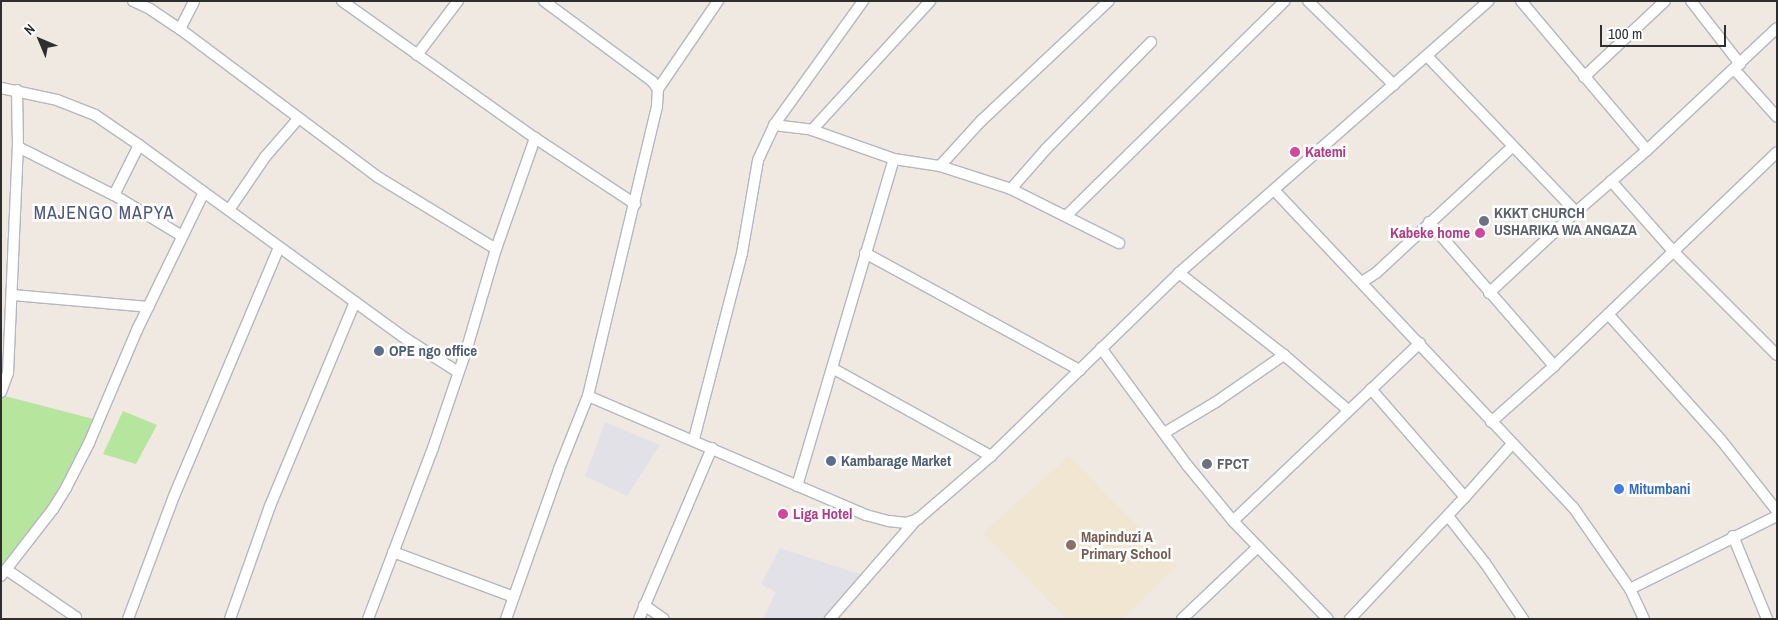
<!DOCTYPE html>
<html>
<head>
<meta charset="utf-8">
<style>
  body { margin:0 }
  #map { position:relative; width:1778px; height:620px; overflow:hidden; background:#efe9e1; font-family:"Archivo Narrow",sans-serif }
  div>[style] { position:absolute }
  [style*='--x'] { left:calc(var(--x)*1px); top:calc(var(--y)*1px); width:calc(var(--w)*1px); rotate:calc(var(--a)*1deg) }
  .industrial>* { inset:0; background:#e3e1e8 }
  .education>* { inset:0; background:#f0e6d1 }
  .green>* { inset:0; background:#b6e59e }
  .roads { filter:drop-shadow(1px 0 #b4b7c1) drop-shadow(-1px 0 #b4b7c1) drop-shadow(0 1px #b4b7c1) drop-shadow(0 -1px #b4b7c1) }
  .minor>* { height:10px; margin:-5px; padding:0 5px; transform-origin:5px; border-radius:5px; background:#fff }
  .dots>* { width:14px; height:14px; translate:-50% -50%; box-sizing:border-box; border:2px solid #fff; border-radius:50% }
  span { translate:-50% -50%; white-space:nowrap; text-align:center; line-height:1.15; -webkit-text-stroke:5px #fff; paint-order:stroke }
  .hotel-label { font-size:15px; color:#b23c85; font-weight:700 }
  .left { translate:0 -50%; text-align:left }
  .right { translate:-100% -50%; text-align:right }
  .worship-label { font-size:15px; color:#5b616d; font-weight:700 }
  .service-label { font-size:15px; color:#4e5e75; font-weight:700 }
  .shop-label { font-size:15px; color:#366cbe; font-weight:700 }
  .education-label { font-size:15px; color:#785e54; font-weight:700 }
  .quarter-label { font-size:18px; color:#4d5680; letter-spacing:1px }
  .frame { position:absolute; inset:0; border:2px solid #2e2e2e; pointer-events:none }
  .north { position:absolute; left:15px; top:15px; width:50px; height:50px; -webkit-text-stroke:4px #fff; paint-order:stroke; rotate:315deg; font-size:14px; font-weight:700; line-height:20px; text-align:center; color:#2e2e2e }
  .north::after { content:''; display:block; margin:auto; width:18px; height:22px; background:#2e2e2e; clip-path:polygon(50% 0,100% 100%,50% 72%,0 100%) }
  .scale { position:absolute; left:1600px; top:25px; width:126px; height:22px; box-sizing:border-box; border:2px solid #2e2e2e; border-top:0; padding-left:6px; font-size:15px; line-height:18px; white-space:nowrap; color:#2e2e2e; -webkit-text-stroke:4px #fff; paint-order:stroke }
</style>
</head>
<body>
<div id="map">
  <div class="industrial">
    <div style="clip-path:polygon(605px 422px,660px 445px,627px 496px,585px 476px)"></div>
    <div style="clip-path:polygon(780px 548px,862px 575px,823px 619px,763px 619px,776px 592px,761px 584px)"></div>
  </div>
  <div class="education">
    <div style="clip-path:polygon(1069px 456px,1177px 566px,1122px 619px,1067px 619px,983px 533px)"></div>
  </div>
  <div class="green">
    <div style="clip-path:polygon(1px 395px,101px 421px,62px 495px,1px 575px)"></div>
    <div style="clip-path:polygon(123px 411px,157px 425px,136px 464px,103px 454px)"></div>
  </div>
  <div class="roads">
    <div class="minor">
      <div style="--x:133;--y:1;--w:19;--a:25"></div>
      <div style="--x:150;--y:9;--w:36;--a:34"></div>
      <div style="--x:180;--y:29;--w:247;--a:36.8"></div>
      <div style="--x:378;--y:177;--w:138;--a:31.4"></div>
      <div style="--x:342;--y:1;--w:237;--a:35.4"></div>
      <div style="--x:535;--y:138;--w:120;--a:33.4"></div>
      <div style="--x:1308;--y:1;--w:120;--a:44.3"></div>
      <div style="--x:1521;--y:1;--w:195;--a:49.8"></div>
      <div style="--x:1691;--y:1;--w:80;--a:52.1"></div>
      <div style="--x:180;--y:29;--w:31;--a:-63"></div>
      <div style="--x:417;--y:55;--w:68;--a:-52.8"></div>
      <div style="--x:1427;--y:56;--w:216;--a:46.3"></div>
      <div style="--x:1734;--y:69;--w:64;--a:48.1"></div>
      <div style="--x:1584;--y:77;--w:111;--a:-43.2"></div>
      <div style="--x:1;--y:88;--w:57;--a:12.1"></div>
      <div style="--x:57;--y:100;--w:41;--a:21.5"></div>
      <div style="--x:95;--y:115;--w:53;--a:34.3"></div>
      <div style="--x:139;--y:145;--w:329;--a:36"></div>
      <div style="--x:405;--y:338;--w:63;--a:32.7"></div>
      <div style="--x:658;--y:89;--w:107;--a:-55.7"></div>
      <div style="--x:774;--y:125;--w:38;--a:7"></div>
      <div style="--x:812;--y:130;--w:87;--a:19.5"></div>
      <div style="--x:894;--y:159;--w:47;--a:8.7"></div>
      <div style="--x:940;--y:166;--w:75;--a:17.9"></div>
      <div style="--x:1011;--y:189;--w:121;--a:26.6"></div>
      <div style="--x:812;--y:130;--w:175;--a:-47.5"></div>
      <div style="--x:18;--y:147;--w:107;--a:26.6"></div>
      <div style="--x:114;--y:195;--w:79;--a:31.1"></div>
      <div style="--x:940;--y:166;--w:61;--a:-47.7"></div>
      <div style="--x:981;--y:121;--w:175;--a:-43.2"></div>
      <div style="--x:1611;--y:181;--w:94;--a:48.5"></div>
      <div style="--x:1673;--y:251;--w:147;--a:45"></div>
      <div style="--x:1011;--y:189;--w:53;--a:-48.8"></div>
      <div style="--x:1046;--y:149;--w:150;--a:-45.5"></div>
      <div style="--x:1274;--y:190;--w:436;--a:46.7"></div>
      <div style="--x:1573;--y:507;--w:100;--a:55.2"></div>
      <div style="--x:1630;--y:589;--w:33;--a:65"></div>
      <div style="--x:114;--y:195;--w:56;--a:-63.4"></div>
      <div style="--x:229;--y:210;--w:64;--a:-55.8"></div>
      <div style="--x:265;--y:157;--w:50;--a:-49"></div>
      <div style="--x:1067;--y:215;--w:305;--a:-44.5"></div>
      <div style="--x:1429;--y:222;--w:191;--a:49"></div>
      <div style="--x:865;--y:253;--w:245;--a:28.6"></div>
      <div style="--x:1179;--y:273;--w:133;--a:38"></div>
      <div style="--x:1284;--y:355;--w:84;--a:40.7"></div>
      <div style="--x:1362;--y:282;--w:17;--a:-33"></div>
      <div style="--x:1376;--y:273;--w:185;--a:-42.8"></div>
      <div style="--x:1489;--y:293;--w:119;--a:-43"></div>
      <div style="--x:1576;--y:212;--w:94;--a:-41.1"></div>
      <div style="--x:1647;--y:150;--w:178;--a:-43.2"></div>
      <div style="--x:12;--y:295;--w:137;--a:5"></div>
      <div style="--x:1608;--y:314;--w:169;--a:48.1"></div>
      <div style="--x:1721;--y:440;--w:90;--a:51.7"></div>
      <div style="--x:1101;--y:348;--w:145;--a:53.7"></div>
      <div style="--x:1187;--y:465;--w:72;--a:50.6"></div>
      <div style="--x:1233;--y:521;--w:136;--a:45.9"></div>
      <div style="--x:832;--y:368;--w:182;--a:29"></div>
      <div style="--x:1371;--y:389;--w:143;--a:49"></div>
      <div style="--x:1;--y:392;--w:20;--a:-70"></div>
      <div style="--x:8;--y:373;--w:226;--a:-87.5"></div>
      <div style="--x:18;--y:147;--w:57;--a:-91"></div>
      <div style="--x:588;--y:396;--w:302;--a:23.2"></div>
      <div style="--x:866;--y:515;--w:24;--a:15"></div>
      <div style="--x:889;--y:521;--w:17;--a:7"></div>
      <div style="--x:906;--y:523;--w:13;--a:-18"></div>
      <div style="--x:918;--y:519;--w:96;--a:-40.8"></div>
      <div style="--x:991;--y:456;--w:262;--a:-44.2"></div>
      <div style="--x:1179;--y:273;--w:412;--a:-41.3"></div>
      <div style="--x:1491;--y:422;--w:84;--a:-41.6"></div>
      <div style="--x:1554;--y:366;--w:309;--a:-43.8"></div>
      <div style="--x:1164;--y:433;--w:61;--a:-30.8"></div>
      <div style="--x:1216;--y:402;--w:83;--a:-34.7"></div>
      <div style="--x:694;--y:439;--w:192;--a:-75.5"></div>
      <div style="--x:742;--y:253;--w:94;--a:-80.2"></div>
      <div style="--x:758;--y:160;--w:38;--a:-65"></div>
      <div style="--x:774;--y:125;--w:153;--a:-54.3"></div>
      <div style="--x:797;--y:486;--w:341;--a:-73.5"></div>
      <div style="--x:1448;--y:516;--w:60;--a:51.8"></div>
      <div style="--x:1485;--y:563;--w:68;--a:55.8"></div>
      <div style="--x:1233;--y:521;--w:258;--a:-43.6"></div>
      <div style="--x:1733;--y:536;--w:90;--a:67.7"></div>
      <div style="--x:393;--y:552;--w:129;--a:20.4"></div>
      <div style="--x:7;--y:570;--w:83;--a:34.3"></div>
      <div style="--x:76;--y:617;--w:2;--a:117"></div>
      <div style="--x:1;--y:576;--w:85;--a:-52.2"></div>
      <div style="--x:53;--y:509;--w:25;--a:-58"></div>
      <div style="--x:66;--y:488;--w:51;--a:-62.9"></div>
      <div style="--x:89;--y:443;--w:123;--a:-67"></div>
      <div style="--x:137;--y:330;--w:153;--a:-64.1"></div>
      <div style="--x:1630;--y:589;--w:164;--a:-26.4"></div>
      <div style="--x:644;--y:605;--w:24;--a:35"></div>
      <div style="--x:128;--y:619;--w:131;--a:-69.5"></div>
      <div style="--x:174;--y:496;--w:270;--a:-67.1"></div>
      <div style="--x:230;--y:619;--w:120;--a:-70.5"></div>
      <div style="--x:270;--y:506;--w:221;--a:-67.4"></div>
      <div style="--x:368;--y:619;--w:183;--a:-69.2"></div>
      <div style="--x:433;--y:448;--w:106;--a:-71.2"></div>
      <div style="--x:467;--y:348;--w:103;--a:-73.7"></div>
      <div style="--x:496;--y:249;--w:118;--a:-70.6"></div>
      <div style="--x:506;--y:619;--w:159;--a:-70.5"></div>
      <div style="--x:559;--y:469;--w:79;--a:-68.3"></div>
      <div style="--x:588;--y:396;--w:298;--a:-76.6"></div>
      <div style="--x:657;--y:106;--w:17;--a:-87"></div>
      <div style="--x:658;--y:89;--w:10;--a:-127"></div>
      <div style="--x:652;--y:81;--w:134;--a:-143.5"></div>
      <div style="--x:639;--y:619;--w:186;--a:-66.9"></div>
      <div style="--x:830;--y:619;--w:133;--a:-49"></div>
      <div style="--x:1182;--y:619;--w:105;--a:-43.5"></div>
      <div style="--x:1350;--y:619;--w:168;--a:-46.7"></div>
      <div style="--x:1465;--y:497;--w:71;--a:-48.4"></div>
    </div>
  </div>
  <div class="dots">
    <div style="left:1295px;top:152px;background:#d1479c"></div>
    <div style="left:1484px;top:221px;background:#6b7280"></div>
    <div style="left:1480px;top:233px;background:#d1479c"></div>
    <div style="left:379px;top:351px;background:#5c6f8a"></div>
    <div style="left:831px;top:461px;background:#5c6f8a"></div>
    <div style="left:1207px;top:464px;background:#6b7280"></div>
    <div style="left:1619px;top:489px;background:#3f7fe0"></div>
    <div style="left:783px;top:514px;background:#d1479c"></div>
    <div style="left:1071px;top:545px;background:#8d6e63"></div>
  </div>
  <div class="hotel-label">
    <span class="left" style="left:1305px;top:152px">Katemi</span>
    <span class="right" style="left:1470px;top:233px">Kabeke home</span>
    <span class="left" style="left:793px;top:514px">Liga Hotel</span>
  </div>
  <div class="worship-label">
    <span class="left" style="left:1494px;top:221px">KKKT CHURCH<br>USHARIKA WA ANGAZA</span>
    <span class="left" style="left:1217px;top:464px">FPCT</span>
  </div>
  <div class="service-label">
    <span class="left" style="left:389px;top:351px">OPE ngo office</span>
    <span class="left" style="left:841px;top:461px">Kambarage Market</span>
  </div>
  <div class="shop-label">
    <span class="left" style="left:1629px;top:489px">Mitumbani</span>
  </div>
  <div class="education-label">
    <span class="left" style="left:1081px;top:545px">Mapinduzi A<br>Primary School</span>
  </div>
  <div class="quarter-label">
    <span style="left:104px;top:213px">MAJENGO MAPYA</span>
  </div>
  <div class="frame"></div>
  <div class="north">N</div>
  <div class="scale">100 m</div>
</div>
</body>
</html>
